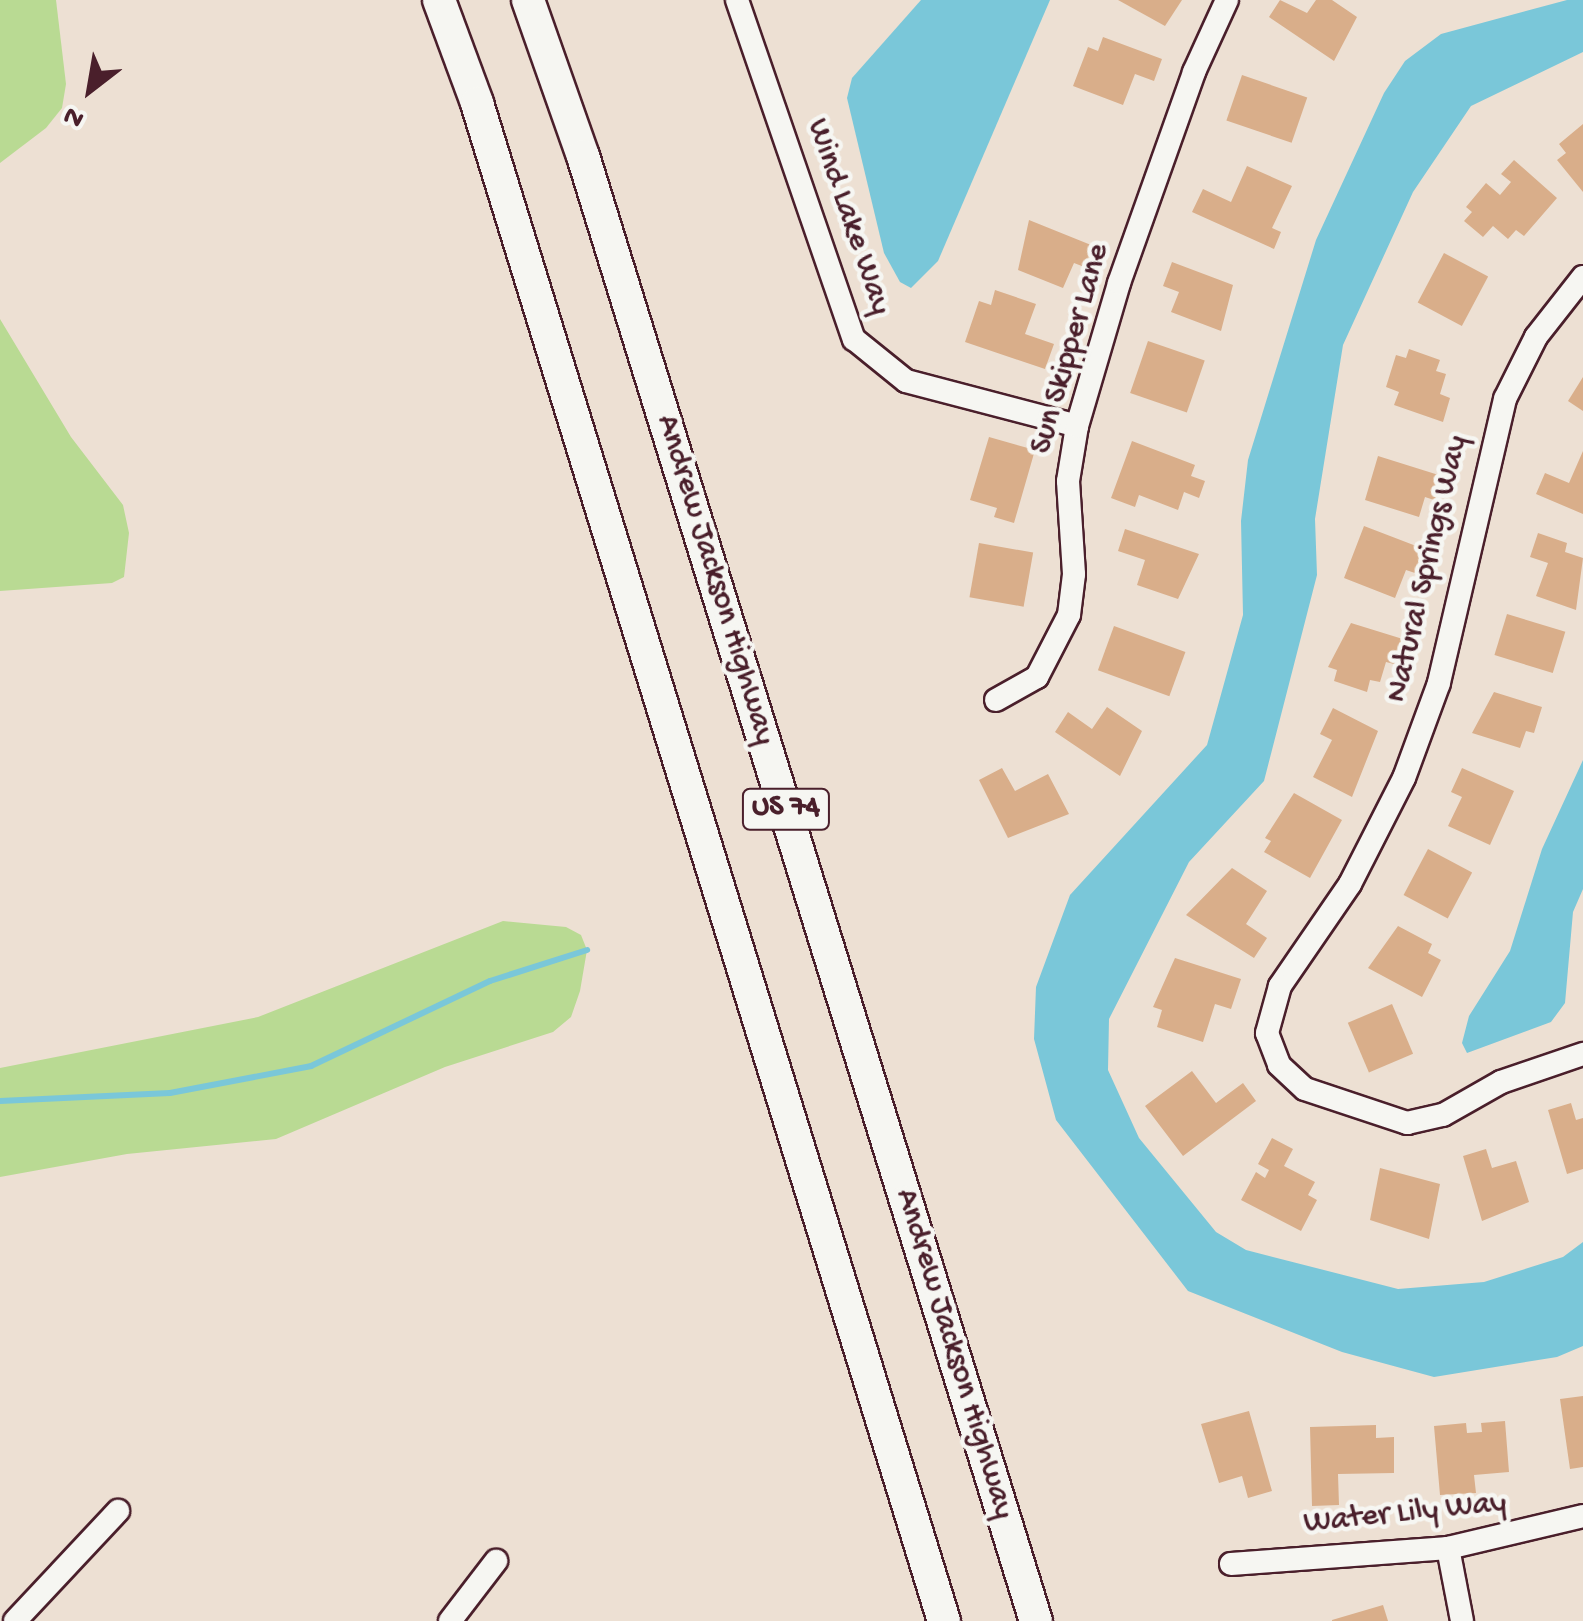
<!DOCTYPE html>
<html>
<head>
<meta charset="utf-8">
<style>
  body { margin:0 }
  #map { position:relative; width:1583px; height:1621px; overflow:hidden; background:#ede0d3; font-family:"Gochi Hand",sans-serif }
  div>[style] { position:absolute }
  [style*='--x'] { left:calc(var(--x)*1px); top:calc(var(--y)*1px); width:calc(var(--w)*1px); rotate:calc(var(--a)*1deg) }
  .green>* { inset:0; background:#b9da93 }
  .water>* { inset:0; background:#7ac7d9 }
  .stream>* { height:6px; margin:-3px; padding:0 3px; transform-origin:3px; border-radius:3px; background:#7ac7d9 }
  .building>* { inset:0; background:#d9ae8a; transform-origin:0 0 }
  .roads { filter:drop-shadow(2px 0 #4a1f2b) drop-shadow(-2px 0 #4a1f2b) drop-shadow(0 2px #4a1f2b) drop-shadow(0 -2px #4a1f2b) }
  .minor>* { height:22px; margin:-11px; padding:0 11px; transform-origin:11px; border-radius:11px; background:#f6f6f2 }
  .highway>* { height:32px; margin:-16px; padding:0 16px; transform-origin:16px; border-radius:16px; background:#f6f6f2 }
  span { translate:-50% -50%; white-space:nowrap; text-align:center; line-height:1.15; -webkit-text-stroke:9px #f6f6f2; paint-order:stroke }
  .shield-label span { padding:2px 8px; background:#f6f6f2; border:2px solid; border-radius:8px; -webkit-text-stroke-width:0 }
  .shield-label { font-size:30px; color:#4a1f2b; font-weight:700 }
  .street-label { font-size:32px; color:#4a1f2b }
  .north { position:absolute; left:40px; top:40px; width:100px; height:100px; -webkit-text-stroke:8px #f6f6f2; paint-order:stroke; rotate:211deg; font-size:28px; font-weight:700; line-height:40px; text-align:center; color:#4a1f2b }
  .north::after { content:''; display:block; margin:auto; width:35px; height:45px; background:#4a1f2b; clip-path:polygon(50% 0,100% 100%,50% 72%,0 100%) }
</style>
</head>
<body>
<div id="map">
  <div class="green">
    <div style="clip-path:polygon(0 0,56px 0,66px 84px,62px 108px,46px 128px,0 163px)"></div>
    <div style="clip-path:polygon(0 319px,71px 437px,123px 505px,129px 533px,124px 577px,112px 583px,0 591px)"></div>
    <div style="clip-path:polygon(503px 921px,566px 927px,581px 935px,587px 950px,580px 991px,571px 1017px,553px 1032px,445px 1067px,276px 1139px,127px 1154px,0 1177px,0 1068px,258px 1017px)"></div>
  </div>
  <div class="water">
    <div style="clip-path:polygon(921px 0,1050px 0,938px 261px,911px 288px,900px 282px,884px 253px,847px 98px,852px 78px)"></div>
    <div style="clip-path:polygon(1567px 0,1583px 0,1583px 52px,1471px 106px,1413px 192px,1343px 345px,1315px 519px,1317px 575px,1264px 781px,1189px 862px,1109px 1019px,1108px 1070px,1139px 1138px,1216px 1232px,1246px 1250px,1398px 1289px,1484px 1282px,1563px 1257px,1583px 1242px,1583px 1346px,1557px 1357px,1434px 1377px,1342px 1352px,1188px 1291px,1056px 1120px,1034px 1039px,1036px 987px,1070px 895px,1207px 745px,1243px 615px,1241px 521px,1248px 460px,1316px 240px,1384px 93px,1405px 61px,1441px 34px)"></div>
    <div style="clip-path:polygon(1583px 760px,1583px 889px,1573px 912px,1565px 1003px,1551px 1022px,1467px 1053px,1462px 1043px,1469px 1016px,1510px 951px,1542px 849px)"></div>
  </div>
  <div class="stream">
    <div style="--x:0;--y:1101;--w:170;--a:-2.7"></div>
    <div style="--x:170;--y:1093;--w:144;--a:-10.8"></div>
    <div style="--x:311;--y:1066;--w:198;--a:-25.4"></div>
    <div style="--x:490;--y:981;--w:102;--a:-17.7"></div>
  </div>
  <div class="building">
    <div style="clip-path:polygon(1118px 0,1182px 0,1165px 26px)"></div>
    <div style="clip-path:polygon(1280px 0,1307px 13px,1316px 0,1332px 0,1357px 17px,1334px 61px,1269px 17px)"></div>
    <div style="clip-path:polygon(1103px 37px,1162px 59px,1154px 81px,1135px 74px,1123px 105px,1073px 86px,1088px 47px,1098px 51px)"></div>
    <div style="left:1242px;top:75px;width:69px;height:48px;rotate:19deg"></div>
    <div style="clip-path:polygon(1583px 124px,1583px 192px,1557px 160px,1566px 153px,1559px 144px)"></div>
    <div style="clip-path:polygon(1514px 160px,1557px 198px,1524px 236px,1516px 230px,1508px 239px,1493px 226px,1483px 237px,1464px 221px,1472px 212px,1466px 207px,1486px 183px,1500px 195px,1511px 182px,1501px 174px)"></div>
    <div style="clip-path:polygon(1247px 166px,1292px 186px,1272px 228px,1281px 232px,1274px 249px,1192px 212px,1203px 189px,1231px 202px)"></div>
    <div style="clip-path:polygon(1029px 220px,1096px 247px,1087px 268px,1074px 263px,1063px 288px,1018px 270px)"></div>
    <div style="left:1444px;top:253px;width:50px;height:56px;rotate:28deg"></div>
    <div style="clip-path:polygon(1172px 262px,1233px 285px,1221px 331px,1171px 312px,1179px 292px,1163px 286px)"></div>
    <div style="clip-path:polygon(995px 290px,1036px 304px,1025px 334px,1054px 344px,1045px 369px,965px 342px,979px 301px,991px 305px)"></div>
    <div style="left:1148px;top:341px;width:60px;height:55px;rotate:19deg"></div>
    <div style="clip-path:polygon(1409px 349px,1440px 360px,1436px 371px,1446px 374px,1440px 394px,1450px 398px,1443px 422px,1394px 405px,1399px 392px,1386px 387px,1396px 355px,1406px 358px)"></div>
    <div style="clip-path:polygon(1583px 377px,1583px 411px,1568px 401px)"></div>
    <div style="clip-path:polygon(989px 437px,1035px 450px,1014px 523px,994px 517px,997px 508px,970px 500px)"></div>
    <div style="clip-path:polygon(1132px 441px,1195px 465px,1191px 476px,1205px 481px,1199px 498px,1184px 492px,1178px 510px,1139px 495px,1135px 507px,1111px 498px)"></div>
    <div style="clip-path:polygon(1583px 451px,1583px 514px,1536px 494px,1545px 473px,1569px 483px)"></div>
    <div style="clip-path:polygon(1378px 456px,1445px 477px,1437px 501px,1425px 497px,1419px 517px,1365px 500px)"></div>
    <div style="clip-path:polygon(1364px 526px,1424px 549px,1415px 573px,1406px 570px,1395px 598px,1344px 578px)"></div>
    <div style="clip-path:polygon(1125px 529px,1199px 554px,1178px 599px,1137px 585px,1145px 560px,1118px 551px)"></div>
    <div style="clip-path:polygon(1538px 533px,1567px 543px,1565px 552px,1583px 558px,1576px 610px,1536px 596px,1548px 563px,1530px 557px)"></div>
    <div style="left:979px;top:543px;width:55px;height:55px;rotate:10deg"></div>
    <div style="left:1507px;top:614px;width:61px;height:43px;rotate:17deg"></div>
    <div style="clip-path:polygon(1351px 623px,1406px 640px,1398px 665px,1386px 662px,1380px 682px,1370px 680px,1367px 692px,1334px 681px,1337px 670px,1328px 667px)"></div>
    <div style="left:1114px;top:626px;width:76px;height:47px;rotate:20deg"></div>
    <div style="clip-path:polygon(1494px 692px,1542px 707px,1534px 733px,1526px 731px,1520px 748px,1472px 733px)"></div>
    <div style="clip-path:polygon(1107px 707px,1142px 731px,1120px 776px,1055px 732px,1068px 712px,1092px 729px)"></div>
    <div style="clip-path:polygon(1333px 708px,1378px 731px,1352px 797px,1313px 777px,1332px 740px,1320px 734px)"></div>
    <div style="clip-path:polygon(1002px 768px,1015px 791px,1048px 774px,1069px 814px,1008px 838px,979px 780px)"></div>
    <div style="clip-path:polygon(1462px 768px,1514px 791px,1490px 845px,1448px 826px,1462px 797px,1451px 792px)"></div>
    <div style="clip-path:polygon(1294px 793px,1342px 820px,1310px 878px,1264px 852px,1271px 841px,1265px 838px)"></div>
    <div style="left:1428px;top:849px;width:50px;height:52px;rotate:28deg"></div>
    <div style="clip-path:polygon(1232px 868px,1267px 891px,1246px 924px,1267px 938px,1254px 958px,1186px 915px)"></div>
    <div style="clip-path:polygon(1398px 926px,1432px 944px,1428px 953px,1441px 960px,1422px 997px,1368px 968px)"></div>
    <div style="clip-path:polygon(1175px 958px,1241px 979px,1231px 1009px,1215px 1004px,1203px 1042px,1157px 1027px,1162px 1010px,1153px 1007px)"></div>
    <div style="left:1392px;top:1004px;width:54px;height:48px;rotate:67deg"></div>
    <div style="clip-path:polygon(1192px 1071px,1216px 1103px,1243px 1083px,1256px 1101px,1183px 1156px,1145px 1106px)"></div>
    <div style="clip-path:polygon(1571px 1103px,1576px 1120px,1583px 1118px,1583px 1169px,1567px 1174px,1548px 1110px)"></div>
    <div style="clip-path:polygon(1272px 1138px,1293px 1149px,1284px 1166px,1315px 1182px,1308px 1195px,1317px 1200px,1301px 1231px,1241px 1200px,1256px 1172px,1265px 1178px,1269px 1170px,1258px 1164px)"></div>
    <div style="clip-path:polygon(1486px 1149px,1492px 1168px,1516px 1161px,1529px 1202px,1482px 1221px,1463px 1156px)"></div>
    <div style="clip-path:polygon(1380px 1168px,1440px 1184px,1429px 1239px,1370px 1220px)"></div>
    <div style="clip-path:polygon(1583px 1396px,1583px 1467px,1570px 1469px,1560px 1399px)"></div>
    <div style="clip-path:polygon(1249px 1411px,1272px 1491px,1248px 1498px,1242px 1476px,1219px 1483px,1201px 1424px)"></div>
    <div style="clip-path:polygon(1505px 1421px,1509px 1472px,1474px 1475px,1476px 1493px,1440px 1495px,1434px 1426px,1466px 1423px,1467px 1433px,1482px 1432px,1481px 1423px)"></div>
    <div style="clip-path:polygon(1376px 1425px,1376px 1438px,1394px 1437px,1394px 1473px,1338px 1474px,1339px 1505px,1312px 1506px,1310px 1427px)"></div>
    <div style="clip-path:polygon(1383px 1605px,1388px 1621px,1332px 1621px,1332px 1620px)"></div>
  </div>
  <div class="roads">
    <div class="minor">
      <div style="--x:737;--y:0;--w:359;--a:71"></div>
      <div style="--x:854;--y:339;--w:67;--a:38.9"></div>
      <div style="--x:906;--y:381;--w:177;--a:14.7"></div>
      <div style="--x:1583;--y:277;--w:76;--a:128.1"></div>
      <div style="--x:1536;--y:337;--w:69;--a:116.6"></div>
      <div style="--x:1505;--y:399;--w:292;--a:103.1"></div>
      <div style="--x:1439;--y:683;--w:101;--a:110.2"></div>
      <div style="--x:1404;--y:778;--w:119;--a:117"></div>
      <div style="--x:1350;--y:884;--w:124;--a:124.5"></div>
      <div style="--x:1280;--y:986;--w:49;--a:105.5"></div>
      <div style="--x:1267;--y:1033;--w:34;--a:69"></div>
      <div style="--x:1279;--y:1065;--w:35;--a:43"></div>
      <div style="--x:1305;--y:1089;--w:108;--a:18.4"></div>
      <div style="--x:1407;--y:1123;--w:37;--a:-13"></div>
      <div style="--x:1443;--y:1115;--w:67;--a:-29.6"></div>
      <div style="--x:1501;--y:1082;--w:87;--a:-18.9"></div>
      <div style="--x:996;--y:700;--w:47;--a:-29.3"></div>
      <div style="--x:1037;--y:677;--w:70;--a:-62.7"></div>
      <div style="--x:1069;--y:615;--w:41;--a:-83"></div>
      <div style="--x:1074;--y:574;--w:93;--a:-93.7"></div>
      <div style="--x:1068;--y:481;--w:56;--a:-80.7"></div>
      <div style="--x:1077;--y:426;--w:149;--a:-73.6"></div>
      <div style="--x:1119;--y:283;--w:224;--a:-70.4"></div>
      <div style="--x:1194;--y:72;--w:79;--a:-65.4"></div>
      <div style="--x:1448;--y:1548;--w:74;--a:79.1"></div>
      <div style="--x:1231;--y:1564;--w:218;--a:-4.2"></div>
      <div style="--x:1448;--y:1548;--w:139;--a:-13.3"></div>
      <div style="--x:15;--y:1621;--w:151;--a:-46.9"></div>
      <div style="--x:450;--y:1621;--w:76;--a:-52.5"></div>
    </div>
    <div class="highway">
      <div style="--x:439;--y:0;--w:110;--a:69.7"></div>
      <div style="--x:477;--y:103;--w:1588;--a:72.9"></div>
      <div style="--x:528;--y:0;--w:165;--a:70.6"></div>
      <div style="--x:583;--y:156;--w:1533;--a:72.82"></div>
    </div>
  </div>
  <div class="shield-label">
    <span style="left:786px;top:809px">US 74</span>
  </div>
  <div class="street-label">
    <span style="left:848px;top:217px;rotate:71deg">Wind Lake Way</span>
    <span style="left:1071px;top:349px;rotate:-74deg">Sun Skipper Lane</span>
    <span style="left:1428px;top:569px;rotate:-77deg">Natural Springs Way</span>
    <span style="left:715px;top:580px;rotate:73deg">Andrew Jackson Highway</span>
    <span style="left:954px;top:1354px;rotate:73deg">Andrew Jackson Highway</span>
    <span style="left:1405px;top:1514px;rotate:-6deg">Water Lily Way</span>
  </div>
  <div class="north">N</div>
</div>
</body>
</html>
